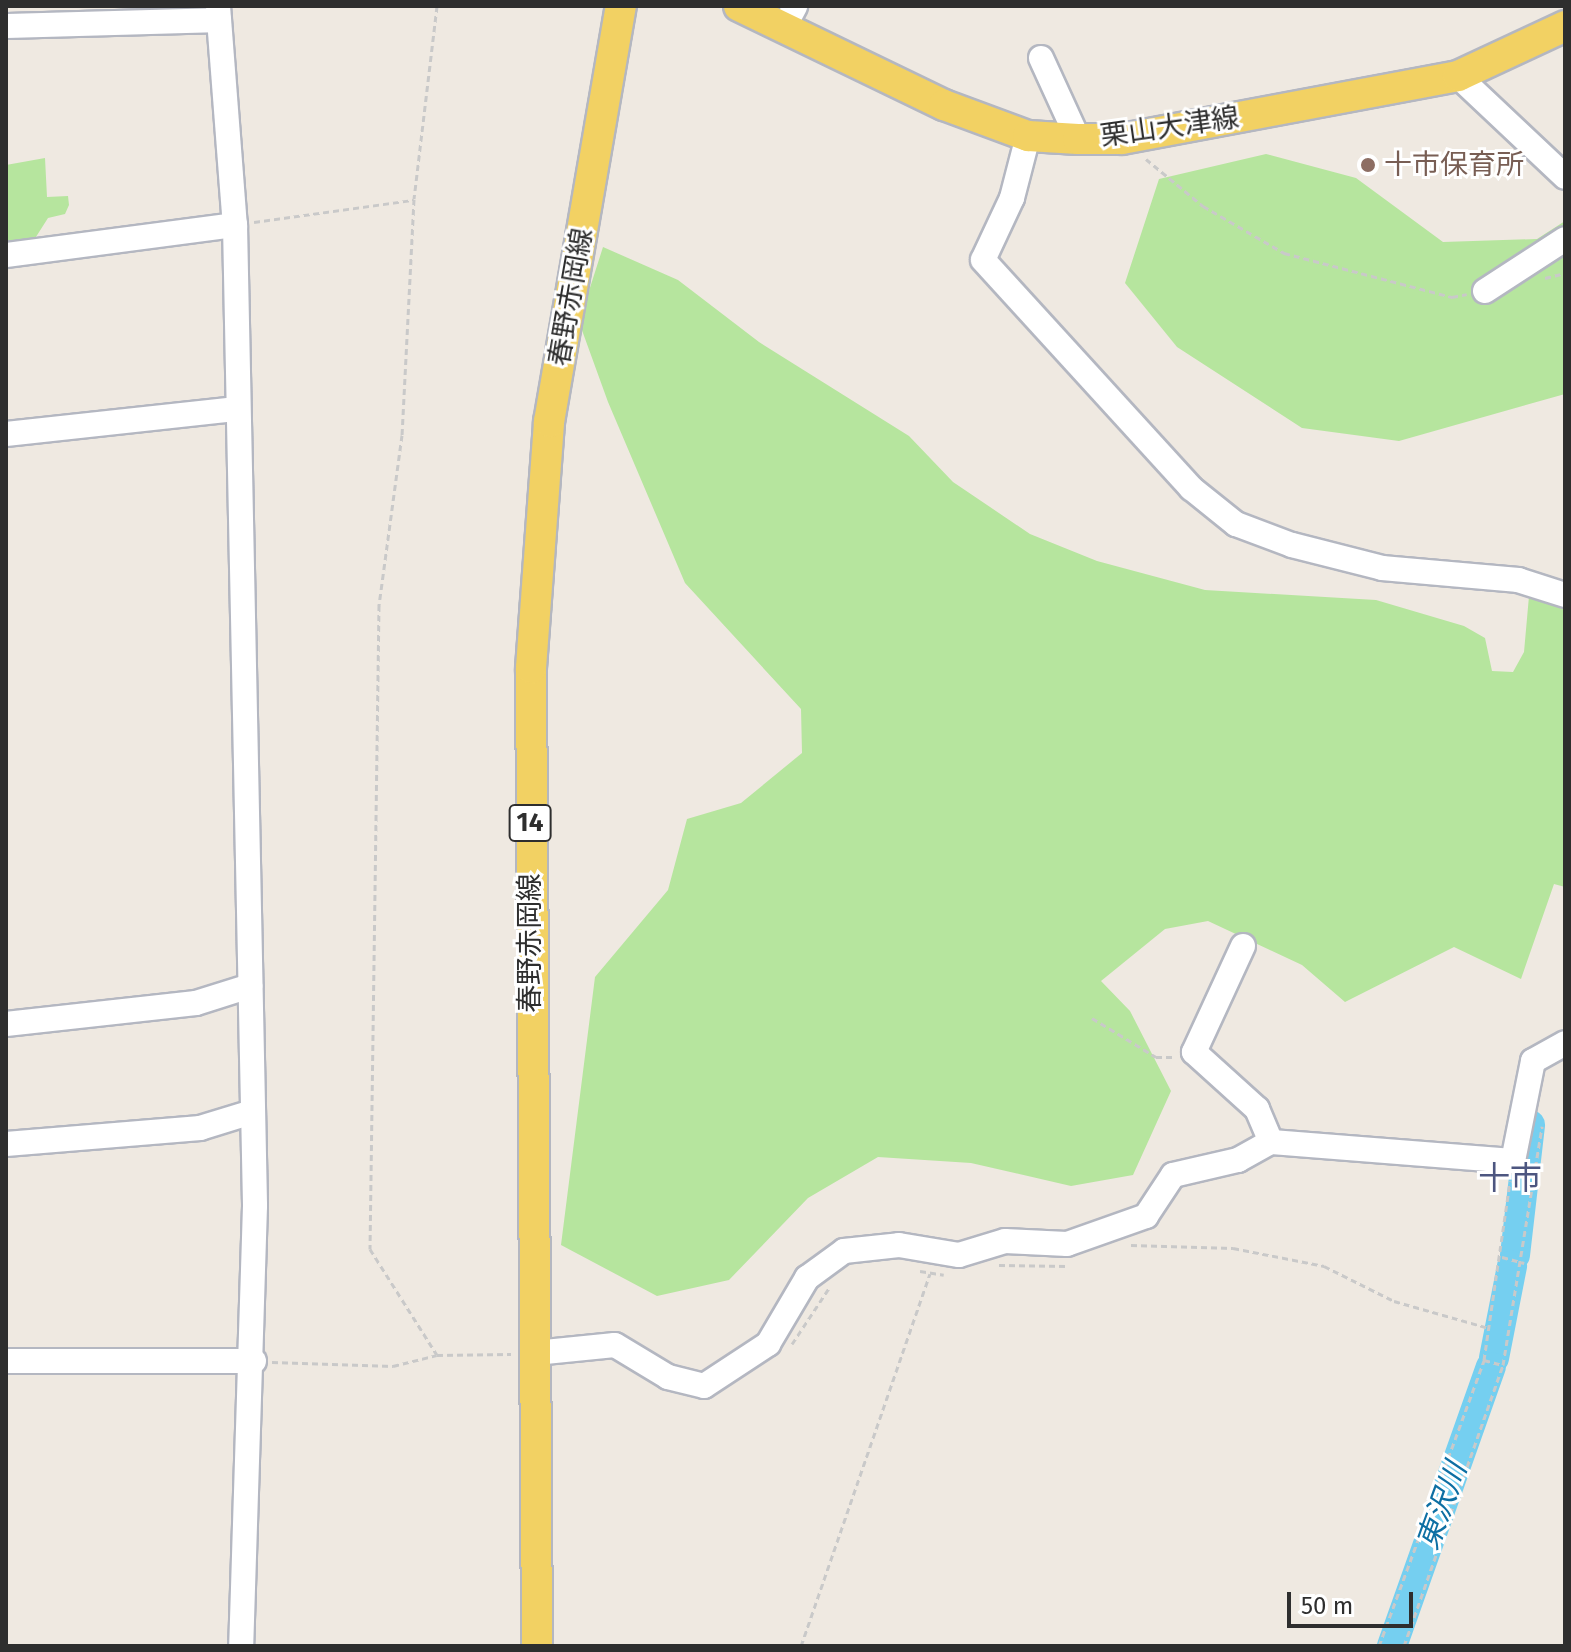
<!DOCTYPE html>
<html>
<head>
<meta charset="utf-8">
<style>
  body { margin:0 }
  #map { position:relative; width:1571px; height:1652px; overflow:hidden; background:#efe9e1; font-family:"Fira Sans","Noto Sans JP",sans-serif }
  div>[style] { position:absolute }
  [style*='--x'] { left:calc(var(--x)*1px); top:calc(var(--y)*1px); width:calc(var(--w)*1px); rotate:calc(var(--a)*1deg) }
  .green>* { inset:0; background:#b6e59e }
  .river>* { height:30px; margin:-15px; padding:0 15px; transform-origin:15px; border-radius:15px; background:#75cff0 }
  .path>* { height:3px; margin-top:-1.5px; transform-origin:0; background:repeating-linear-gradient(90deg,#c9c9c9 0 6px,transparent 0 10px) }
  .roads { filter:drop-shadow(2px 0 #b4b7c1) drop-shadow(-2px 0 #b4b7c1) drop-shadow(0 2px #b4b7c1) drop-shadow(0 -2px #b4b7c1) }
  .minor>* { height:24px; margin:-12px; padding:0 12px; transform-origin:12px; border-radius:12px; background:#fff }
  .major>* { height:30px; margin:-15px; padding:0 15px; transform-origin:15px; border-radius:15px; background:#f2d163 }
  .dots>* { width:22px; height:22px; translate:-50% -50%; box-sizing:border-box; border:4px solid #fff; border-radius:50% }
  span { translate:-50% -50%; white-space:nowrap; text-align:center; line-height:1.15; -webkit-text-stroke:6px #fff; paint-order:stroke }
  .shield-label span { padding:2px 6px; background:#fff; border:2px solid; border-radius:6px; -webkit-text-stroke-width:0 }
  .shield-label { font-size:26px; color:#2e2e2e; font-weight:700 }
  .street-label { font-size:28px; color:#2e2e2e }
  .education-label { font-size:28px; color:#785e54 }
  .left { translate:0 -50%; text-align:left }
  .water-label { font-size:30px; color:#0d6fa3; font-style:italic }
  .quarter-label { font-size:32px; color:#4d5680 }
  .frame { position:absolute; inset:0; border:8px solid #2e2e2e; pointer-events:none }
  .scale { position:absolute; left:1287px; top:1592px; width:126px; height:36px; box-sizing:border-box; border:4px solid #2e2e2e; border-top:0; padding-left:10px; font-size:24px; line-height:28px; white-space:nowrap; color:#2e2e2e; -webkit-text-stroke:6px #fff; paint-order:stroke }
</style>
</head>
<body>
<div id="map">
  <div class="green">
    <div style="clip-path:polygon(1266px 154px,1356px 178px,1443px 242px,1537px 239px,1565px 221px,1565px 394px,1399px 441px,1302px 428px,1177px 347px,1125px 283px,1159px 179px)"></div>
    <div style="clip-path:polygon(45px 158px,47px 197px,68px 196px,69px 205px,65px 214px,48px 218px,34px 240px,6px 250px,6px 165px)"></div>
    <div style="clip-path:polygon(603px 247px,678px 280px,759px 342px,909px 436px,953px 482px,1030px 534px,1097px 561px,1205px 590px,1376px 600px,1464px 626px,1485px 638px,1492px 671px,1513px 672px,1524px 652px,1529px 596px,1565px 610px,1565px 887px,1554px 884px,1521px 979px,1454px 947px,1345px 1002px,1302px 965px,1208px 921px,1165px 929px,1101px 981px,1130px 1011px,1171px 1091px,1133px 1175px,1071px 1186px,971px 1163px,878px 1157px,808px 1198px,729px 1280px,657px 1296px,561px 1245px,595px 977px,668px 890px,687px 819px,741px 803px,802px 753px,801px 709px,685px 583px,608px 402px,579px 322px)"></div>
  </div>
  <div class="river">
    <div style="--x:1515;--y:1255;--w:131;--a:-83.4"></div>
    <div style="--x:1494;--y:1358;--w:94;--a:-78.9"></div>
    <div style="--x:1392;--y:1646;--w:296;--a:-70.5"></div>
  </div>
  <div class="path">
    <div style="--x:437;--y:6;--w:194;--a:96.8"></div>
    <div style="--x:414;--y:199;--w:236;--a:92.9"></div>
    <div style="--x:402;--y:435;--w:172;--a:97.7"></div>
    <div style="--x:379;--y:605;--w:644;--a:90.8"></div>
    <div style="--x:370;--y:1249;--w:125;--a:57.7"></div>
    <div style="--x:1146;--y:159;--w:74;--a:39.5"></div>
    <div style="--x:1203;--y:206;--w:94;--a:30.1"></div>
    <div style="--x:1284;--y:253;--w:174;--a:14.7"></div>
    <div style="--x:1452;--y:297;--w:15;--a:-11"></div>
    <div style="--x:254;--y:222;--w:161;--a:-7.9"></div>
    <div style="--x:1545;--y:278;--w:21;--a:-14"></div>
    <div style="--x:1092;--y:1018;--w:75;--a:31.4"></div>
    <div style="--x:1156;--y:1057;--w:19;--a:0"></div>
    <div style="--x:1131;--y:1245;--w:102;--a:1.7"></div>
    <div style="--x:1233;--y:1248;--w:93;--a:11.2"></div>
    <div style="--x:1324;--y:1266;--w:78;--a:26.6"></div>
    <div style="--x:1394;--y:1301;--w:99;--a:15.9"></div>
    <div style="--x:1502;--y:1257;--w:23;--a:15"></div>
    <div style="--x:999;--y:1265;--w:68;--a:0.8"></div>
    <div style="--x:920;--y:1271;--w:24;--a:9"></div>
    <div style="--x:792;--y:1344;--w:67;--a:-56.5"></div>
    <div style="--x:1484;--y:1360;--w:20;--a:15"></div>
    <div style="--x:272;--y:1362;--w:121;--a:1.9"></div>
    <div style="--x:393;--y:1366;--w:45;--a:-14"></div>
    <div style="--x:437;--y:1355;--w:74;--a:-0.8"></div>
    <div style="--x:801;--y:1646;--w:394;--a:-70.9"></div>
    <div style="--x:1379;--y:1646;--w:305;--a:-69.8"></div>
    <div style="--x:1484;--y:1360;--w:181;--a:-81.7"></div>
    <div style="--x:1404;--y:1646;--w:298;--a:-70.6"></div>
    <div style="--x:1503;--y:1365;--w:242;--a:-80.7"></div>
  </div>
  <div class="roads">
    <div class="minor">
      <div style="--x:218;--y:6;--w:220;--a:85.6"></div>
      <div style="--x:235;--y:225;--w:981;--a:88.83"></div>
      <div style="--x:255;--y:1206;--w:440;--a:91.8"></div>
      <div style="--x:6;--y:26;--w:213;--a:-1.6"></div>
      <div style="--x:783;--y:29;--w:26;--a:-62"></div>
      <div style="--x:1041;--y:58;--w:89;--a:65.4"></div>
      <div style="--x:1458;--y:76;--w:147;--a:43.3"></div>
      <div style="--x:1028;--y:136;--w:64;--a:104.5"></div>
      <div style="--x:1012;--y:198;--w:68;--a:115.1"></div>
      <div style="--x:983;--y:260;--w:309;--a:47.6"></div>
      <div style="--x:1191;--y:488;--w:58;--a:38.7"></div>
      <div style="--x:1236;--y:524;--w:60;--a:20.6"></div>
      <div style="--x:1292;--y:545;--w:93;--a:14.3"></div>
      <div style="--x:1382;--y:568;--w:137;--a:5"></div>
      <div style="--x:1518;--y:580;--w:49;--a:17.7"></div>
      <div style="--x:6;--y:255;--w:231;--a:-7.5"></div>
      <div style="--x:1485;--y:291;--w:95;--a:-33"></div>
      <div style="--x:6;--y:434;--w:232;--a:-6.2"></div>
      <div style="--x:1243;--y:946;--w:117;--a:114.8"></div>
      <div style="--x:1194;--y:1052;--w:85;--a:42.1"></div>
      <div style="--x:1257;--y:1109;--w:36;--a:67"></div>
      <div style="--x:6;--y:1024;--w:191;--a:-6.3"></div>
      <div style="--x:196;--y:1003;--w:57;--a:-17.5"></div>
      <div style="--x:6;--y:1144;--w:195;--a:-4.7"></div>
      <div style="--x:200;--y:1128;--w:54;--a:-17.1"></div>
      <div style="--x:535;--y:1353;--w:80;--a:-5.7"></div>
      <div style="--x:615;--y:1345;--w:62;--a:31.1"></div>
      <div style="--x:668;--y:1377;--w:37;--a:14"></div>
      <div style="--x:704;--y:1386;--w:77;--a:-33.3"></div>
      <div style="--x:768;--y:1344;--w:77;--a:-59.4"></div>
      <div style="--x:807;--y:1278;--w:46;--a:-36.1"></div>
      <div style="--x:844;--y:1251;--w:55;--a:-6.2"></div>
      <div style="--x:899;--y:1245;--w:61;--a:9.5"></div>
      <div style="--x:959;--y:1255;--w:48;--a:-16.9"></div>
      <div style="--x:1005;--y:1241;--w:62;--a:2.8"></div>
      <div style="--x:1067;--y:1244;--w:84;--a:-19.5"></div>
      <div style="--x:1146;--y:1216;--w:49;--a:-56.6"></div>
      <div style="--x:1173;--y:1175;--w:67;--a:-13"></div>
      <div style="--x:1238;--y:1160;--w:38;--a:-29"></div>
      <div style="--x:1271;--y:1142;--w:243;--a:4.5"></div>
      <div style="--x:1513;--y:1161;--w:102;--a:-78.7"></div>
      <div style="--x:1533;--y:1061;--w:37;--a:-29"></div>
      <div style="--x:6;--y:1361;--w:248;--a:0"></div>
    </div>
    <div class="major">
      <div style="--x:739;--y:6;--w:228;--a:25.8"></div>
      <div style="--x:944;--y:105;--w:90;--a:20.3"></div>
      <div style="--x:1028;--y:136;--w:50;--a:3.4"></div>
      <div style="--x:1078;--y:139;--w:44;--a:0"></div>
      <div style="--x:1122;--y:139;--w:342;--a:-10.6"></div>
      <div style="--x:1458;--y:76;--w:118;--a:-25"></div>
      <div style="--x:537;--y:1646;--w:978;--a:-90.35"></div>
      <div style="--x:531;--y:668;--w:247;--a:-85.8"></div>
      <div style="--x:549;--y:422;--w:422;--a:-80.2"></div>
    </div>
  </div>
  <div class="dots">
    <div style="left:1368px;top:165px;background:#8d6e63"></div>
  </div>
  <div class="shield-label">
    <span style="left:530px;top:823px">14</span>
  </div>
  <div class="street-label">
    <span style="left:1170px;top:127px;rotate:-8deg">栗山大津線</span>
    <span style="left:571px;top:297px;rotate:-80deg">春野赤岡線</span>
    <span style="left:530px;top:943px;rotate:-90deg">春野赤岡線</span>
  </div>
  <div class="education-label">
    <span class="left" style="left:1384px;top:165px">十市保育所</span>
  </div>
  <div class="water-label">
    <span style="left:1442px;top:1506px;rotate:-70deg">東沢川</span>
  </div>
  <div class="quarter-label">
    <span style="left:1510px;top:1178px">十市</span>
  </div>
  <div class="frame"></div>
  <div class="scale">50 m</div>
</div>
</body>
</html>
